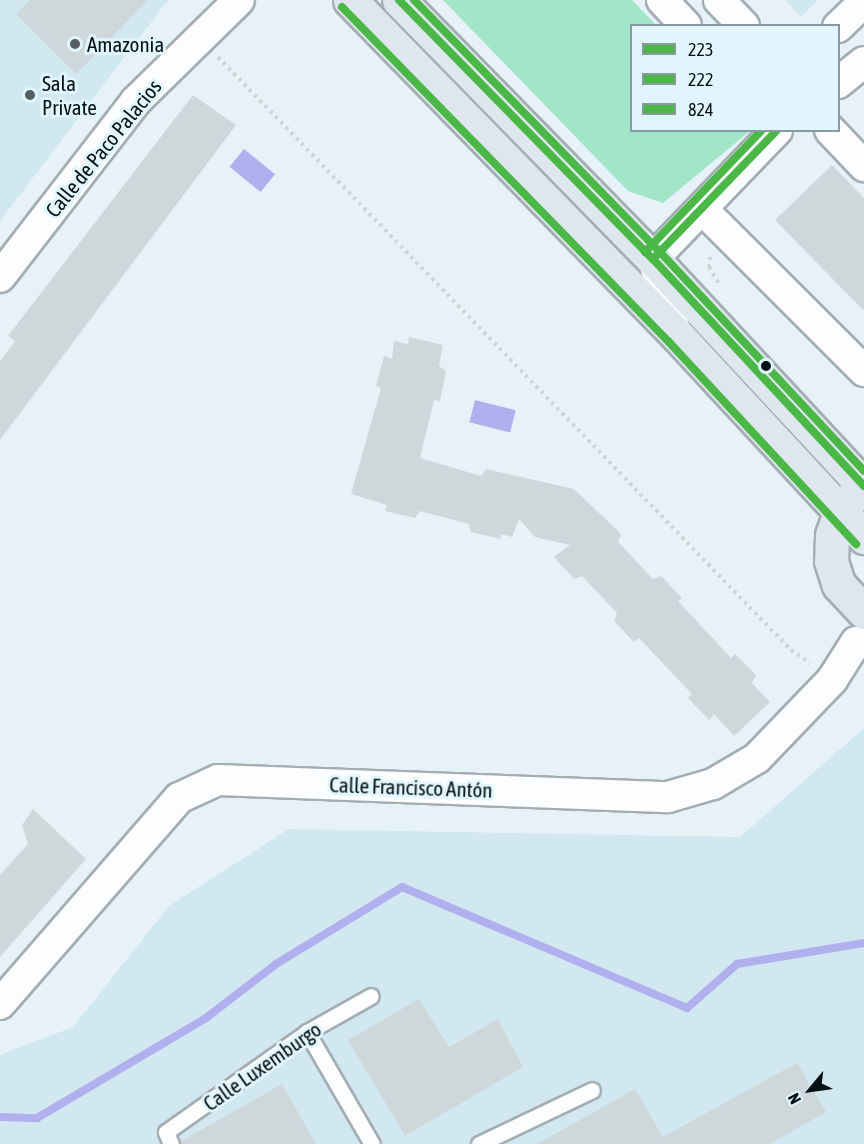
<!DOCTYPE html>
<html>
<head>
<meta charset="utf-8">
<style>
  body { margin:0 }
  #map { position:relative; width:864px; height:1144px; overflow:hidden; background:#e6f2f7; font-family:"Asap Condensed",sans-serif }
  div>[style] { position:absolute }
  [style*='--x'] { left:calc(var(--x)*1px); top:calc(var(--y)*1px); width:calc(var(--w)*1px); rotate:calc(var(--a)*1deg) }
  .built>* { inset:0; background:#d1e8f1 }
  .green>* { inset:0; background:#a2e5c9 }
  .water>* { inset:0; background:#b1b0ef; transform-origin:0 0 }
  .stream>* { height:8px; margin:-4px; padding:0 4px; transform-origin:4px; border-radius:4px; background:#b1b0ef }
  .building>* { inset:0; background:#ced8da }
  .path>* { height:4px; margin-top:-2px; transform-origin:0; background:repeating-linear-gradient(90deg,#cfd3d3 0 3px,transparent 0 7.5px) }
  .roads { filter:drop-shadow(2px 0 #a3adb2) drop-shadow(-2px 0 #a3adb2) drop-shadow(0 2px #a3adb2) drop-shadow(0 -2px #a3adb2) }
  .service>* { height:15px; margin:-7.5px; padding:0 7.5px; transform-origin:7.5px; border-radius:7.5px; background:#fbfdfe }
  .minor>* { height:30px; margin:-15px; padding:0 15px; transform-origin:15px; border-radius:15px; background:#fbfdfe }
  .primary>* { height:33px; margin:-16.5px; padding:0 16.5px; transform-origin:16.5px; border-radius:16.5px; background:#dfe7ee }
  .bus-1>* { height:8px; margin:-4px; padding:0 4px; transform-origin:4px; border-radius:4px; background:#4ab747 }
  .bus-2>* { height:8px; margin:-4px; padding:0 4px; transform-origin:4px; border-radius:4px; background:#4ab747 }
  .bus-3>* { height:8px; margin:-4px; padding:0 4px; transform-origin:4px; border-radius:4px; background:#4ab747 }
  .dots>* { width:16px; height:16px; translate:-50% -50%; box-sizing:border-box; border:3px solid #e0f5fd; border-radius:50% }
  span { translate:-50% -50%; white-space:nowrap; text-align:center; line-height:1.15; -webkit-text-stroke:6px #e0f5fd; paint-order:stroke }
  .poi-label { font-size:21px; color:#071013 }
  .left { translate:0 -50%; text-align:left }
  .street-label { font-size:21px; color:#071013 }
  .legend { position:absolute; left:630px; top:24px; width:210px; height:108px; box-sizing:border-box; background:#e0f5fd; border:2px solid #89999f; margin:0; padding:8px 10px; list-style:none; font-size:18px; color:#071013 }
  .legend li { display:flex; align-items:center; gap:12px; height:30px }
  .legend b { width:30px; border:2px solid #89999f }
  .north { position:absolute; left:780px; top:1060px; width:60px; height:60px; -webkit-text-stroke:4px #e0f5fd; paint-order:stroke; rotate:241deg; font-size:16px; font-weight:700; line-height:24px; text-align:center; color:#071013 }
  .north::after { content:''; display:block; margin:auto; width:21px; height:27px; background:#071013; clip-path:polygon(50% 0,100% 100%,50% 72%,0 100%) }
</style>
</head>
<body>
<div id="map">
  <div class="built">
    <div style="clip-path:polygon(0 0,168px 0,0 221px)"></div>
    <div style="clip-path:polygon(785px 0,818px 0,801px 17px)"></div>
    <div style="clip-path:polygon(864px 728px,864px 1144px,0 1144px,0 1055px,73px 1027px,169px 906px,289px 829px,740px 837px)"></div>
  </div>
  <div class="green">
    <div style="clip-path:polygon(443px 0,632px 0,656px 25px,632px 26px,632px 130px,750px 131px,663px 203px,628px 191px)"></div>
  </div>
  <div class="water">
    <div style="left:244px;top:149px;width:40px;height:23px;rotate:39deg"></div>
    <div style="left:475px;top:400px;width:42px;height:23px;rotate:14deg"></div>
  </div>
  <div class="stream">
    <div style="--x:0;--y:1117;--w:37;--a:2"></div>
    <div style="--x:37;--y:1118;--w:196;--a:-30.6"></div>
    <div style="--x:206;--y:1018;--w:88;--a:-37.6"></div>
    <div style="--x:276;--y:964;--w:148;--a:-31.4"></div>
    <div style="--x:402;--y:887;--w:310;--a:23"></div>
    <div style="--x:687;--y:1008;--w:67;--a:-41.3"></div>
    <div style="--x:737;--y:964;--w:129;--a:-9.4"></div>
  </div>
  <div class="building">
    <div style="clip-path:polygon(30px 0,148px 0,76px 74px,16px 14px)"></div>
    <div style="clip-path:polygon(193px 95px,236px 125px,0 440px,0 361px,15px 341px,8px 336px)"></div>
    <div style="clip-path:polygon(832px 165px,864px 198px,864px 311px,775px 220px)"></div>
    <div style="clip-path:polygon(409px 337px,443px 345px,439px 366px,446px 371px,440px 401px,434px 400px,420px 458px,481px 476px,486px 469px,574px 489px,621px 534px,618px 542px,653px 579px,661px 576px,682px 598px,678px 601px,731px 658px,735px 654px,756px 675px,752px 683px,770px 702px,734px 736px,714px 714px,709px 720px,688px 698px,692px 694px,639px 638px,634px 642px,614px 621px,617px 613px,582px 576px,574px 579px,554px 557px,570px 545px,535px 537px,519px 519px,512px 537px,501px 534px,501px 539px,471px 532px,469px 524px,420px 511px,415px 518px,385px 511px,387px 505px,351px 494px,381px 388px,376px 386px,384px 356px,392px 359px,394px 341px,408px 344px)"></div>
    <div style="clip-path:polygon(33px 809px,86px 859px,0 957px,0 875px,28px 844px,22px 825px)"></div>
    <div style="clip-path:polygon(419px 999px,449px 1047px,498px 1019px,523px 1067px,405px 1136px,348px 1040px)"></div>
    <div style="clip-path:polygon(797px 1063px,826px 1112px,770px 1144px,537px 1144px,635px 1089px,663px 1137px)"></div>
    <div style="clip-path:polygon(282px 1084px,316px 1144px,181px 1144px,180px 1142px)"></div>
  </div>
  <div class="path">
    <div style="--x:218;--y:57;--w:825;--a:45.98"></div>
    <div style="--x:791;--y:650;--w:23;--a:34"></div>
    <div style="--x:710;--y:257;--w:10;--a:96"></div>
    <div style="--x:709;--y:267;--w:22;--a:60"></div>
  </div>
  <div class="roads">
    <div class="service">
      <div style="--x:307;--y:1032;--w:129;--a:59.9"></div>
      <div style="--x:171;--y:1144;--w:13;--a:-113"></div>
      <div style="--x:166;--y:1132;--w:173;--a:-35.3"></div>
      <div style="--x:307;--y:1032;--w:73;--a:-29.4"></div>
      <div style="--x:479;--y:1144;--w:125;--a:-25.5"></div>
    </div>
    <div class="minor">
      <div style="--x:662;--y:0;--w:35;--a:47"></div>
      <div style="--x:719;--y:0;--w:36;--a:46"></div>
      <div style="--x:838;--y:27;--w:36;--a:-44"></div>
      <div style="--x:838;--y:83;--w:33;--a:-39"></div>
      <div style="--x:830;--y:130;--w:50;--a:46.6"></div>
      <div style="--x:703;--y:210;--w:228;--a:45"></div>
      <div style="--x:0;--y:277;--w:222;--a:-52.3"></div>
      <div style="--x:136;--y:101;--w:144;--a:-44.4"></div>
      <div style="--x:676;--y:334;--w:78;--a:-107"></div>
      <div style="--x:653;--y:259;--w:179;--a:-46.1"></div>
      <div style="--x:0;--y:1004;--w:273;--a:-49"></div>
      <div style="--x:179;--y:798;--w:43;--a:-24.8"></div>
      <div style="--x:218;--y:780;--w:450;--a:2.2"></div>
      <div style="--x:668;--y:797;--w:47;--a:-16.1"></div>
      <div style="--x:713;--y:784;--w:51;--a:-30.6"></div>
      <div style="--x:757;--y:758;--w:108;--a:-46.1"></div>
      <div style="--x:832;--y:680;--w:45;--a:-57.7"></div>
    </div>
    <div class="primary">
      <div style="--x:350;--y:0;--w:467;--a:45.7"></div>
      <div style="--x:676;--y:334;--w:277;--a:47.2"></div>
      <div style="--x:399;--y:0;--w:363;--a:45.6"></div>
      <div style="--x:653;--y:259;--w:310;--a:47.1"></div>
      <div style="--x:853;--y:496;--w:21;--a:129"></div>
      <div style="--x:840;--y:512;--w:24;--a:109"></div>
      <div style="--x:832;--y:535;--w:26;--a:92"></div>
      <div style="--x:831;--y:561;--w:25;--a:72"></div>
      <div style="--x:839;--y:585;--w:37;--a:47"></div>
    </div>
  </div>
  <div class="bus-1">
    <div style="--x:399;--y:0;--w:363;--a:45.6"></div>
    <div style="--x:653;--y:259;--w:310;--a:47.1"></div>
    <div style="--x:653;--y:259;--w:179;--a:-46.1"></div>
  </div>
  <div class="bus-2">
    <div style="--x:342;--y:7;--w:467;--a:45.7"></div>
    <div style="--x:668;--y:341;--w:277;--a:47.2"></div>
  </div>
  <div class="bus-3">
    <div style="--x:414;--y:0;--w:352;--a:45.7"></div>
    <div style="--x:660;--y:252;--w:299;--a:47"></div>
    <div style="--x:645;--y:252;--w:169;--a:-46.2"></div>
  </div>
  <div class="dots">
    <div style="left:75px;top:44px;background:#555f63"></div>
    <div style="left:30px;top:95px;background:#555f63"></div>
    <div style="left:766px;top:366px;background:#071013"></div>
  </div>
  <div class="poi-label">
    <span class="left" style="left:87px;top:44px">Amazonia</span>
    <span class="left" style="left:42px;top:95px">Sala<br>Private</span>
  </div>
  <div class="street-label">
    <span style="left:103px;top:148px;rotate:-51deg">Calle de Paco Palacios</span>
    <span style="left:411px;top:787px;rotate:2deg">Calle Francisco Antón</span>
    <span style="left:262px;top:1066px;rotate:-35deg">Calle Luxemburgo</span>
  </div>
  <ul class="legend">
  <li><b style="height:8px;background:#4ab747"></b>223</li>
  <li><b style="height:8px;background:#4ab747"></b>222</li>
  <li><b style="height:8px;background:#4ab747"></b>824</li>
  </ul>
  <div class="north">N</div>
</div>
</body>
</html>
